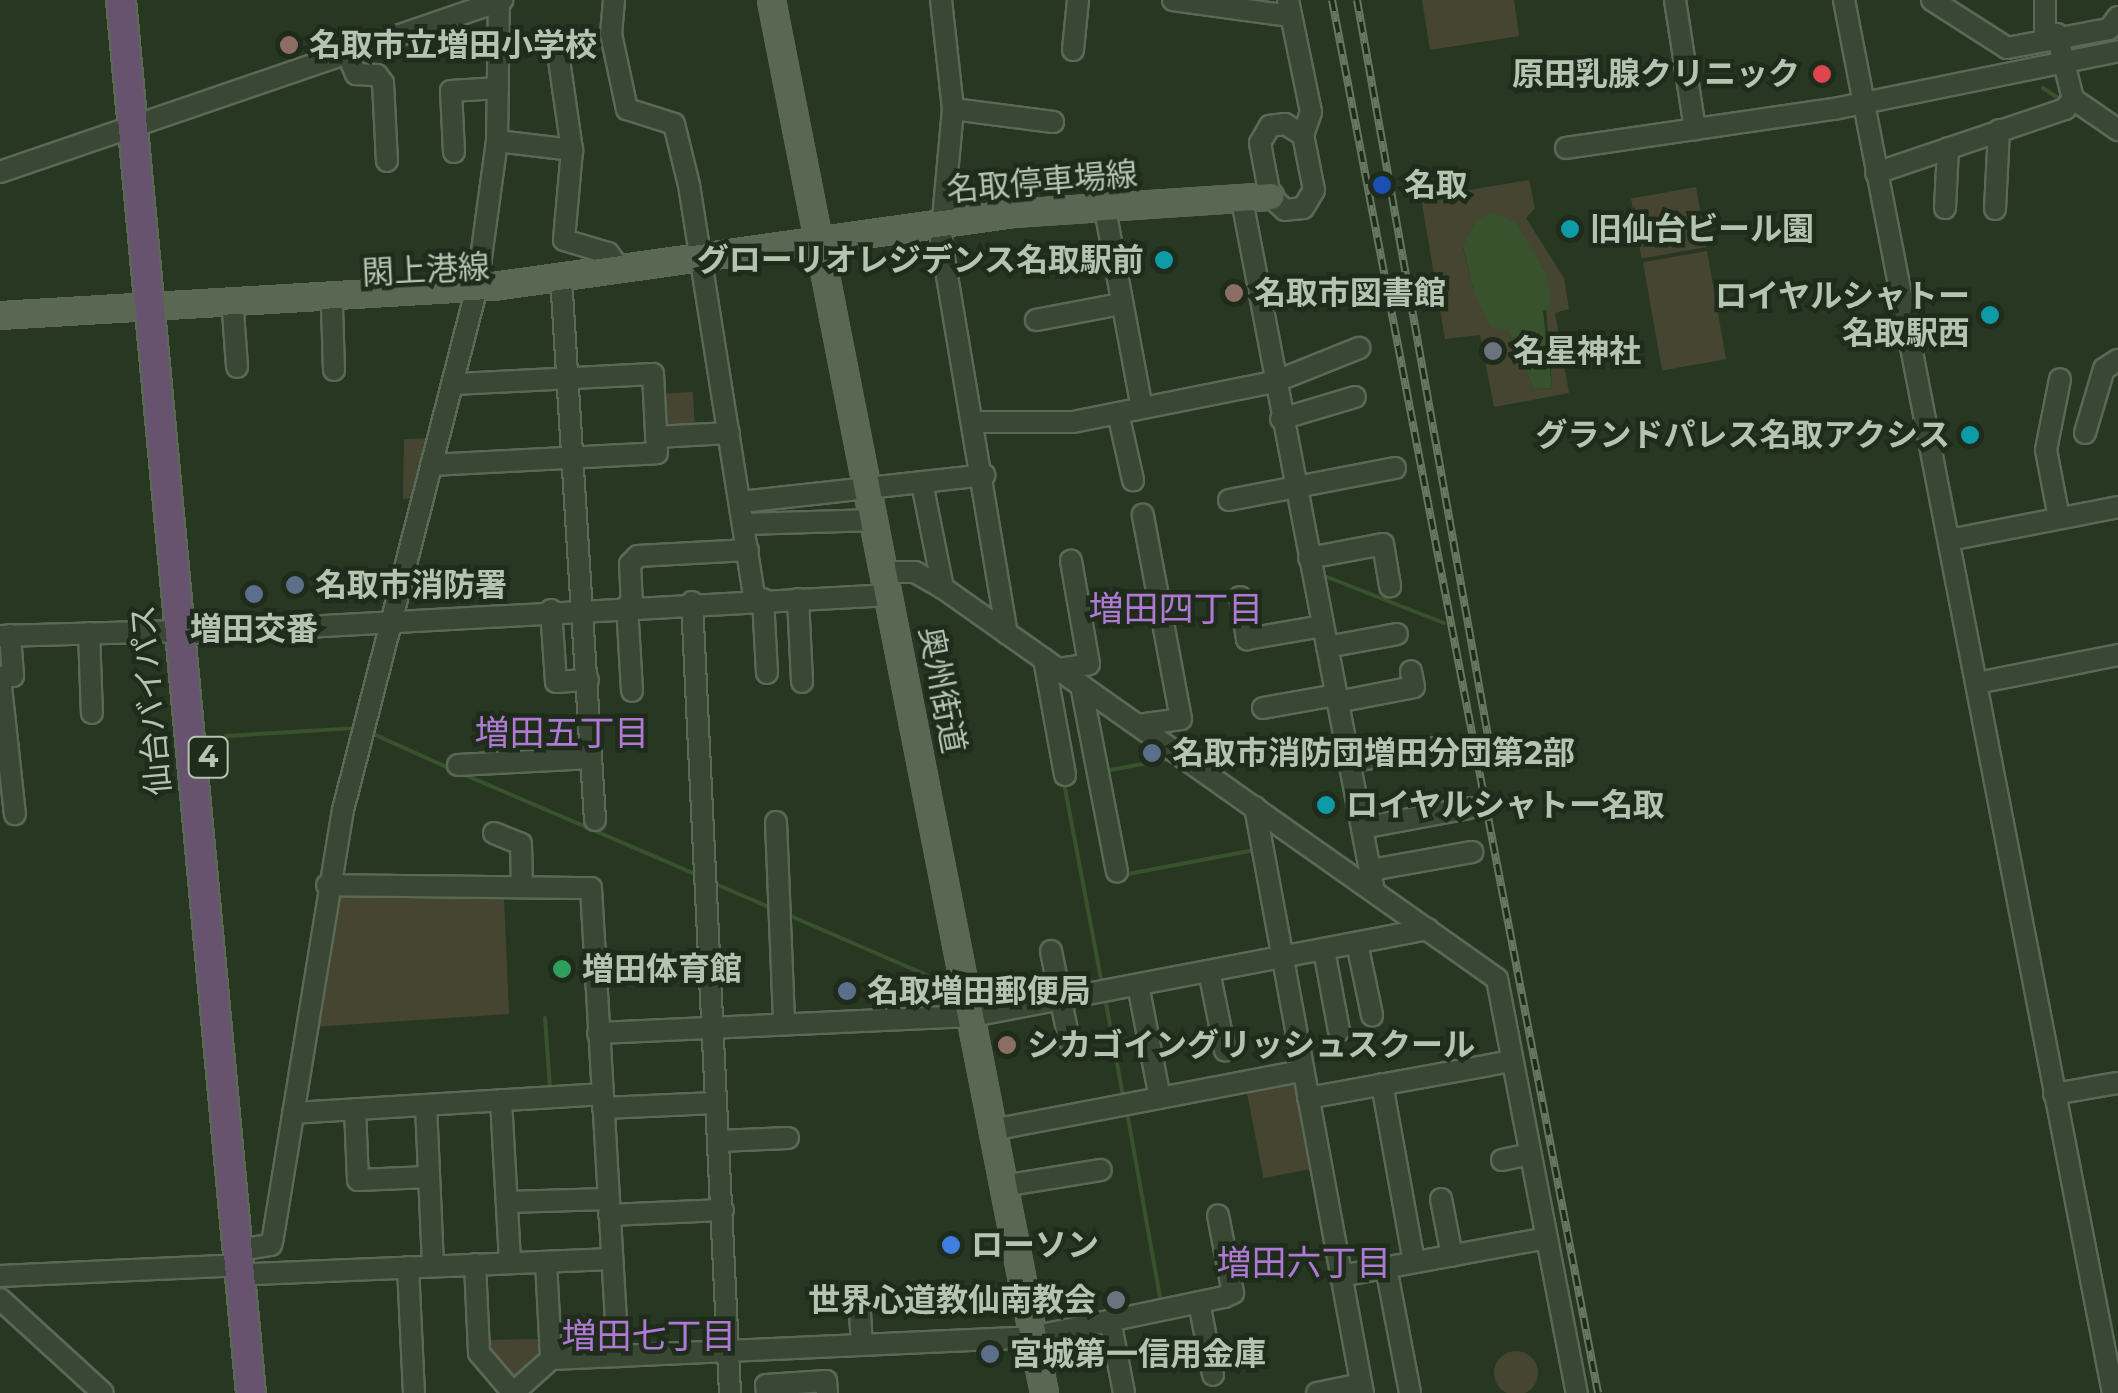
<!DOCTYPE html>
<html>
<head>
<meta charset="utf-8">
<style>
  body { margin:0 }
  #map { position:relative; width:2118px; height:1393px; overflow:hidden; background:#283722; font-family:Montserrat,"Noto Sans JP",sans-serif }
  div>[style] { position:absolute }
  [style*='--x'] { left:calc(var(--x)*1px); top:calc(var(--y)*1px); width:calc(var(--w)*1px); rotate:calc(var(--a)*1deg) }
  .green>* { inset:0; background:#454532; transform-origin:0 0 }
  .round { border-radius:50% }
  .water>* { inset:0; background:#38522e }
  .stream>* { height:4px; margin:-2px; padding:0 2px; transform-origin:2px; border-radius:2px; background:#38522e }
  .roads { filter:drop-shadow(2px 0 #5a6856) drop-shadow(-2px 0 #5a6856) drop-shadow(0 2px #5a6856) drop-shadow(0 -2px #5a6856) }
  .minor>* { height:20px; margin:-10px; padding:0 10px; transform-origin:10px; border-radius:10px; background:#3a4735 }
  .major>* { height:25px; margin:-12.5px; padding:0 12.5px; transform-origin:12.5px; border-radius:12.5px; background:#596753 }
  .highway>* { height:28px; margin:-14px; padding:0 14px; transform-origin:14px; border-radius:14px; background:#67536d }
  .rail>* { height:8px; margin-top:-4px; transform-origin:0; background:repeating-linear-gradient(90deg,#1f2c1b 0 11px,#667760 0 22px); box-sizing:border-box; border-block:2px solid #667760 }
  .dots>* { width:28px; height:28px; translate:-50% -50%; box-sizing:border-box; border:5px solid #1f2c1b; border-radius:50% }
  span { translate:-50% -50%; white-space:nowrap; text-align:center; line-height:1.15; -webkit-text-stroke:9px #1f2c1b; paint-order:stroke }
  .shield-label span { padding:2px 8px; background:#1f2c1b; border:2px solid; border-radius:8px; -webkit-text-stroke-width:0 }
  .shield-label { font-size:30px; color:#b4c4b0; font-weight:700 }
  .poi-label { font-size:32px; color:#b4c4b0; font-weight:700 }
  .left { translate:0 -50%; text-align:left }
  .right { translate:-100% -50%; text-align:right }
  .street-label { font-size:32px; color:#b4c4b0 }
  .neighbourhood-label { font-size:35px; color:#af7ad4 }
</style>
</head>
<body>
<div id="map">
  <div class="green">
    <div style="clip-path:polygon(1422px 0,1514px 0,1519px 36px,1430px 50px)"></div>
    <div style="clip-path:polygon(evenodd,1529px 180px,1535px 208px,1526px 218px,1564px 278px,1569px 309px,1555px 313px,1569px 393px,1494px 407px,1480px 335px,1445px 339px,1421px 198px,1529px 180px,1476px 220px,1543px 267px,1552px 388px,1534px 389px,1508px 331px,1474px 293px,1463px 247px,1476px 220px)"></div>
    <div style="left:1696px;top:187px;width:61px;height:66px;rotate:80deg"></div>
    <div style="left:1707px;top:251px;width:110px;height:65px;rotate:80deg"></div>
    <div style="left:693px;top:392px;width:40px;height:29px;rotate:87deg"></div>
    <div style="clip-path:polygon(432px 438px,417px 498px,403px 499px,404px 439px)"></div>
    <div style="clip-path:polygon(331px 889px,504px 897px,509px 1014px,313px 1027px)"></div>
    <div style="left:1297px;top:1078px;width:92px;height:52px;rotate:79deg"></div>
    <div style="clip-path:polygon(543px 1339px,545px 1357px,513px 1385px,485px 1351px,484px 1340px)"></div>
    <div class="round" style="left:1494px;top:1351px;width:44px;height:44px"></div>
  </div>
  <div class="water">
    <div style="clip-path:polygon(1493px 212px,1516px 223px,1547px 275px,1551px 308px,1543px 311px,1552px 388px,1534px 389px,1508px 331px,1491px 327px,1474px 293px,1463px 246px,1476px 220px)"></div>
  </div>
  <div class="stream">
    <div style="--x:2043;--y:88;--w:25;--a:34"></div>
    <div style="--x:1322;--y:575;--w:131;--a:21.5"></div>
    <div style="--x:371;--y:733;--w:85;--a:24.2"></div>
    <div style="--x:226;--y:736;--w:129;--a:-3.5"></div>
    <div style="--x:1105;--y:771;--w:65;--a:-10.6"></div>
    <div style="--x:463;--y:774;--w:255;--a:23.3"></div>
    <div style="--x:1064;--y:783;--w:206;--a:79.3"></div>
    <div style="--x:1128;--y:874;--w:129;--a:-10.7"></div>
    <div style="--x:711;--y:882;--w:65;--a:23.4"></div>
    <div style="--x:786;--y:914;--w:185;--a:23.5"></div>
    <div style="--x:1105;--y:998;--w:100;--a:79.6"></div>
    <div style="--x:545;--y:1018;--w:69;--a:85.9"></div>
    <div style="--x:1127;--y:1112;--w:193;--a:79.9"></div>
    <div style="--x:836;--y:1374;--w:19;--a:87"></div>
  </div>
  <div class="roads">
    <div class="minor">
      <div style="--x:614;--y:0;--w:34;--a:95"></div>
      <div style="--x:611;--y:34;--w:77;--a:78"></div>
      <div style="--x:627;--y:109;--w:49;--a:17.7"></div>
      <div style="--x:674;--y:124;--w:63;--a:76.2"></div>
      <div style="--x:689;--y:185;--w:420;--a:81"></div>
      <div style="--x:941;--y:0;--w:110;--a:83.7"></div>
      <div style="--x:953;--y:109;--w:132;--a:95.2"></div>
      <div style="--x:941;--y:240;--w:399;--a:80.5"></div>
      <div style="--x:1173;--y:0;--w:118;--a:7.8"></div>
      <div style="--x:1288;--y:0;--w:114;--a:78.4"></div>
      <div style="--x:1311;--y:112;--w:24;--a:109"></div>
      <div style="--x:1675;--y:0;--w:131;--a:81.2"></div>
      <div style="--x:1844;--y:0;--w:1419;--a:79.07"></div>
      <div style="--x:1932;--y:0;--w:89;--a:32.6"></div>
      <div style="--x:2007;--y:48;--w:104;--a:-10.6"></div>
      <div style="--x:2109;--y:29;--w:15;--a:-53"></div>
      <div style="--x:2057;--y:34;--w:67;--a:76.2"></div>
      <div style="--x:2073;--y:99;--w:55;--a:34.6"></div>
      <div style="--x:2045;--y:36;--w:36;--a:-90"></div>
      <div style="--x:557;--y:46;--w:105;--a:81.8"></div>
      <div style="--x:1073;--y:50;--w:50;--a:-84.3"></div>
      <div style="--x:347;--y:53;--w:23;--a:67"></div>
      <div style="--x:356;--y:74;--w:21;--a:3"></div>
      <div style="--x:377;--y:75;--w:10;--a:53"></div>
      <div style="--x:383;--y:83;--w:78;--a:87.1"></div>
      <div style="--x:953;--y:109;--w:101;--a:7.4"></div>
      <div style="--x:1285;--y:124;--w:21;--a:31"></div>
      <div style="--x:1303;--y:135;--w:56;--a:78.7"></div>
      <div style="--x:1314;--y:190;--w:21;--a:121"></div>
      <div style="--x:1303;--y:208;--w:18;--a:174"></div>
      <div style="--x:1285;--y:210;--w:21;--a:-137"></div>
      <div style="--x:1270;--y:196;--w:54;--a:-100.7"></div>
      <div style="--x:1260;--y:143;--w:20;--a:-60"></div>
      <div style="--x:1270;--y:126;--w:15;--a:-8"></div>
      <div style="--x:497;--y:141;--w:76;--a:6.8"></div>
      <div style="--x:572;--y:150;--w:90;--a:95.1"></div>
      <div style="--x:564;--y:240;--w:46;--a:16.5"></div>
      <div style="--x:608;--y:253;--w:20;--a:53"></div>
      <div style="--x:1566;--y:148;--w:271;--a:-8.3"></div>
      <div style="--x:1834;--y:109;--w:290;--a:-11.5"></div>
      <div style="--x:454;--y:152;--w:61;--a:-92.8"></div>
      <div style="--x:451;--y:91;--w:47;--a:-3.7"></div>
      <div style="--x:0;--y:172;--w:531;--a:-18.91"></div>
      <div style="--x:1876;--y:173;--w:200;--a:-18.7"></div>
      <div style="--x:2065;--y:109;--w:13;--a:-51"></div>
      <div style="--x:1242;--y:200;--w:703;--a:79.19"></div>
      <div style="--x:1945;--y:208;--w:60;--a:-87.1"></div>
      <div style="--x:1105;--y:209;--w:202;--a:79.5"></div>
      <div style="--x:1995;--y:209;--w:79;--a:-87.1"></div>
      <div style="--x:562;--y:293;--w:528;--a:86.42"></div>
      <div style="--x:332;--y:307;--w:63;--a:88.2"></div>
      <div style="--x:233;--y:312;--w:55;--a:85.8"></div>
      <div style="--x:1036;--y:320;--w:86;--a:-10.7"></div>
      <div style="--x:1118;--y:413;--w:69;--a:77.4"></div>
      <div style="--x:1281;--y:419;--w:77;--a:-16.6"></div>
      <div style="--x:978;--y:422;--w:95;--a:0"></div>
      <div style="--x:1073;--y:422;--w:205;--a:-11.3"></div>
      <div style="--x:1274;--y:382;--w:92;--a:-21.8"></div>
      <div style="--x:2085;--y:433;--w:67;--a:-73.5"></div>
      <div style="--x:2104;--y:369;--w:17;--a:-33"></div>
      <div style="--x:656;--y:437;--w:73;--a:-3.1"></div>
      <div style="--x:431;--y:465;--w:226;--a:-3"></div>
      <div style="--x:657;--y:453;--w:79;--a:-92.9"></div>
      <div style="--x:653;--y:374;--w:200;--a:177.1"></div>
      <div style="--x:922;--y:483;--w:107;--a:78.7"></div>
      <div style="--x:1229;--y:500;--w:169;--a:-10.9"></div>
      <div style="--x:741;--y:502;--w:245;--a:-6.3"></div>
      <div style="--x:2059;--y:518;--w:69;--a:-100.8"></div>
      <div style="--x:2046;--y:450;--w:72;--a:-78.8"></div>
      <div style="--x:745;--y:524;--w:131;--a:-1.7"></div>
      <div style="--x:1949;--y:540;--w:172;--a:-11"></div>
      <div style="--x:1309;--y:558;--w:75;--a:-10.7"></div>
      <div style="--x:1383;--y:544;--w:43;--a:80.5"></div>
      <div style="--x:886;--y:572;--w:29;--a:0"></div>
      <div style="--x:915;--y:572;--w:32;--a:30"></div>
      <div style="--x:943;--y:588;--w:678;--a:35.21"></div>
      <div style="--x:1497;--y:979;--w:422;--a:79.1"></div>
      <div style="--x:1240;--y:597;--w:43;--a:80.5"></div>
      <div style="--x:1247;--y:639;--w:76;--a:-9.8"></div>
      <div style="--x:763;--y:599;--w:74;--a:86.9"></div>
      <div style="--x:798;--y:599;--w:83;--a:87.2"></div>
      <div style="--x:692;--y:602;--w:792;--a:87.25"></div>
      <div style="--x:627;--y:606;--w:85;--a:86.6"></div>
      <div style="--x:632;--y:606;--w:42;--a:-92.7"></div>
      <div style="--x:630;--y:564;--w:11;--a:-45"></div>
      <div style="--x:638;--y:556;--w:110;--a:-3.1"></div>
      <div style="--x:551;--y:610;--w:72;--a:86"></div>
      <div style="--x:556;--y:682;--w:32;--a:-4"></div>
      <div style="--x:89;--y:633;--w:80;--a:87.9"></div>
      <div style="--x:197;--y:633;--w:694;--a:-3.14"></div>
      <div style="--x:10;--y:635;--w:41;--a:85.8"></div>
      <div style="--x:13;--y:676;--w:13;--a:176"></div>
      <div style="--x:0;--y:677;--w:138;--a:83.8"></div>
      <div style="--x:0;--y:636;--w:180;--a:-1.6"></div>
      <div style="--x:1327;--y:647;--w:71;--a:-10.5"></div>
      <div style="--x:1044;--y:659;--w:118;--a:79.7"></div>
      <div style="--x:1059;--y:669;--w:30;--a:-9"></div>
      <div style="--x:1089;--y:664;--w:105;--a:-99.9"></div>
      <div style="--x:1977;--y:683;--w:144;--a:-11.2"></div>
      <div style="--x:1081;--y:685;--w:190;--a:79.1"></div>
      <div style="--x:1337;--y:702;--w:78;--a:-11"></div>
      <div style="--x:1414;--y:687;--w:16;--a:-101"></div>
      <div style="--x:1263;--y:708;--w:74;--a:-10.1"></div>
      <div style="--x:1138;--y:725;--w:43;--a:-7.9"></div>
      <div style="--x:1181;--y:719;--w:208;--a:-100.6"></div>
      <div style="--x:1349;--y:762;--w:82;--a:-9.8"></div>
      <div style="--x:458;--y:765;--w:133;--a:-3"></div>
      <div style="--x:1255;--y:807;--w:596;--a:79.56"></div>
      <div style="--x:776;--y:822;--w:202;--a:87.7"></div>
      <div style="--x:1362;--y:828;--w:109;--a:-10.6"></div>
      <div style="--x:494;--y:833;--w:29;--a:22"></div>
      <div style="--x:521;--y:844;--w:43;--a:88.7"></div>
      <div style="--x:1371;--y:870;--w:103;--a:-10.1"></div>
      <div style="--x:327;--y:885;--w:264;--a:0.7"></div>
      <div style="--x:591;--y:888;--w:469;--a:86.7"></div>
      <div style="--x:1357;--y:943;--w:74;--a:78.2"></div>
      <div style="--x:1324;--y:950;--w:82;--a:79.5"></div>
      <div style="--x:1051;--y:951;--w:91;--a:78.6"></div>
      <div style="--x:1209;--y:971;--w:81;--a:78.6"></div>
      <div style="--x:1138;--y:985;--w:115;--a:79"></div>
      <div style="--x:598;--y:1033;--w:374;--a:-2.6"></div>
      <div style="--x:972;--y:1016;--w:464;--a:-10.8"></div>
      <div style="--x:1382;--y:1084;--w:181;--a:79.8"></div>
      <div style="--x:2054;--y:1094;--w:65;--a:-9.8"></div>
      <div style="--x:1308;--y:1098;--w:207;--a:-10.3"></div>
      <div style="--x:501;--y:1100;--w:163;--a:86.8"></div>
      <div style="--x:426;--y:1105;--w:161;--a:87.5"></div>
      <div style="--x:603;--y:1108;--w:113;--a:-2.5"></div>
      <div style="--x:355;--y:1109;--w:71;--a:87.6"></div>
      <div style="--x:358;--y:1180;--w:71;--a:-2.4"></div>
      <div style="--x:293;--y:1113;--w:310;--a:-3.5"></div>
      <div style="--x:992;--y:1130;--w:316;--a:-10.8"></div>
      <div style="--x:719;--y:1141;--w:69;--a:-2.5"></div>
      <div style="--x:1502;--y:1160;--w:29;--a:-12"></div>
      <div style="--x:1003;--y:1186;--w:99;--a:-9.3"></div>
      <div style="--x:1441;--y:1199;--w:58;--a:79.1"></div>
      <div style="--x:507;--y:1202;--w:101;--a:-1.7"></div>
      <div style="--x:609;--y:1215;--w:114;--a:-2.5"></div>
      <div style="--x:251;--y:1248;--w:20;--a:-9"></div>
      <div style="--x:271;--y:1245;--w:8;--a:-76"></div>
      <div style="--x:273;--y:1237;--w:433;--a:-80.7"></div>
      <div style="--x:343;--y:810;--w:540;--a:-75.63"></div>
      <div style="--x:477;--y:287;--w:147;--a:-82.2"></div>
      <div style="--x:497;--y:141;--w:141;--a:-89.2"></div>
      <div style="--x:546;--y:1262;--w:97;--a:87"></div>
      <div style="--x:475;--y:1264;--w:89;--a:87.4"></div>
      <div style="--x:479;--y:1353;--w:52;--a:49.6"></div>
      <div style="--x:513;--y:1393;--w:51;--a:-41.8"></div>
      <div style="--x:551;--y:1359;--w:482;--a:-2.6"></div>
      <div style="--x:1032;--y:1337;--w:196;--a:-11.8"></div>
      <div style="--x:1224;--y:1297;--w:10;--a:-24"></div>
      <div style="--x:1233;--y:1293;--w:79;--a:-100.9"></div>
      <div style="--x:408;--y:1267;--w:126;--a:87.3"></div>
      <div style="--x:1386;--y:1267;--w:128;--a:79.2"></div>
      <div style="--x:254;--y:1274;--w:358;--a:-2.4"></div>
      <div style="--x:0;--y:1276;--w:239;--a:-2.6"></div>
      <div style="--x:1340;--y:1276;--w:210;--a:-10.4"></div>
      <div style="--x:859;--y:1298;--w:46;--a:86.3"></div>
      <div style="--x:0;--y:1299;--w:139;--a:42.4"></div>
      <div style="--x:1199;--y:1302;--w:74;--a:79.1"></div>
      <div style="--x:1110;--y:1320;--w:74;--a:79.1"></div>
      <div style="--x:767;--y:1393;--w:8;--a:-97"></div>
      <div style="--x:766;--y:1385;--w:60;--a:-3.8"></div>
      <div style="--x:826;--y:1381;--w:12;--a:85"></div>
      <div style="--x:1317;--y:1393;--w:45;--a:-11.6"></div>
    </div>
    <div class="major">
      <div style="--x:771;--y:0;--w:1419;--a:78.91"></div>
      <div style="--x:0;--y:315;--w:494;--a:-3.4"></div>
      <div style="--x:493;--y:286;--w:526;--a:-7.98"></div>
      <div style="--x:1014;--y:213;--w:257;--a:-3.8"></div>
    </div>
    <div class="highway">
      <div style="--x:121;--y:0;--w:1399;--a:84.67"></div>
    </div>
  </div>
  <div class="rail">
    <div style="--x:1332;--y:0;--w:1418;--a:79.19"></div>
    <div style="--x:1357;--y:0;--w:765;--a:79.91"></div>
  </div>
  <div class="dots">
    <div style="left:289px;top:45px;background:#8d6e63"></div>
    <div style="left:1822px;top:74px;background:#e0444e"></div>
    <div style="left:1382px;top:185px;background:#1a4fb4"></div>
    <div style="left:1570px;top:229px;background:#0f9aa8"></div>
    <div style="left:1164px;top:260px;background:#0f9aa8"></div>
    <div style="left:1234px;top:293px;background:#8d6e63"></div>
    <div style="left:1990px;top:315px;background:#0f9aa8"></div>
    <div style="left:1493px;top:351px;background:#6b7280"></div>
    <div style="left:1970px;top:435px;background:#0f9aa8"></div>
    <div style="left:295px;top:585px;background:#5c6f8a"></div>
    <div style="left:254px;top:594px;background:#5c6f8a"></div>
    <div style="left:1152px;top:753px;background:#5c6f8a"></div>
    <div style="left:1326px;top:805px;background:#0f9aa8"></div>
    <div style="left:562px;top:969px;background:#2e9e5b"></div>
    <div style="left:847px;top:991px;background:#5c6f8a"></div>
    <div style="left:1007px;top:1045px;background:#8d6e63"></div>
    <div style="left:951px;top:1245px;background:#3f7fe0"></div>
    <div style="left:1116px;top:1300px;background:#6b7280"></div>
    <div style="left:990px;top:1354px;background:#5c6f8a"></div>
  </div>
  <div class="shield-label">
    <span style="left:208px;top:757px">4</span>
  </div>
  <div class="poi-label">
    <span class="left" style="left:309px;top:45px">名取市立増田小学校</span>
    <span class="right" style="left:1800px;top:74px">原田乳腺クリニック</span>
    <span class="left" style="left:1404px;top:185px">名取</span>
    <span class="left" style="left:1590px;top:229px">旧仙台ビール園</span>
    <span class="right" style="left:1144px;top:260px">グローリオレジデンス名取駅前</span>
    <span class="left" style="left:1254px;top:293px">名取市図書館</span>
    <span class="right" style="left:1970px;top:315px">ロイヤルシャトー<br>名取駅西</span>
    <span class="left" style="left:1513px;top:351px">名星神社</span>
    <span class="right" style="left:1950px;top:435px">グランドパレス名取アクシス</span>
    <span class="left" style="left:315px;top:585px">名取市消防署</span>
    <span style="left:254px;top:629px">増田交番</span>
    <span class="left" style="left:1172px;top:753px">名取市消防団増田分団第2部</span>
    <span class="left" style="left:1346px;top:805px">ロイヤルシャトー名取</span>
    <span class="left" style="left:582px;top:969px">増田体育館</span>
    <span class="left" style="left:867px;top:991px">名取増田郵便局</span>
    <span class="left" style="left:1027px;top:1045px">シカゴイングリッシュスクール</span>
    <span class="left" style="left:971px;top:1245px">ローソン</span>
    <span class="right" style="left:1096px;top:1300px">世界心道教仙南教会</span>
    <span class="left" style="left:1010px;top:1354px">宮城第一信用金庫</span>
  </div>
  <div class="street-label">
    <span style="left:1042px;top:182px;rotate:-5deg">名取停車場線</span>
    <span style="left:426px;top:270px;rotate:-3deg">閖上港線</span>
    <span style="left:942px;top:690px;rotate:79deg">奥州街道</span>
    <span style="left:151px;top:700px;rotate:-95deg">仙台バイパス</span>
  </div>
  <div class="neighbourhood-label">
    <span style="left:1176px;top:609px">増田四丁目</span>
    <span style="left:562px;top:733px">増田五丁目</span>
    <span style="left:1304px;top:1263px">増田六丁目</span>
    <span style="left:649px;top:1336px">増田七丁目</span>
  </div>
</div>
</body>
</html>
